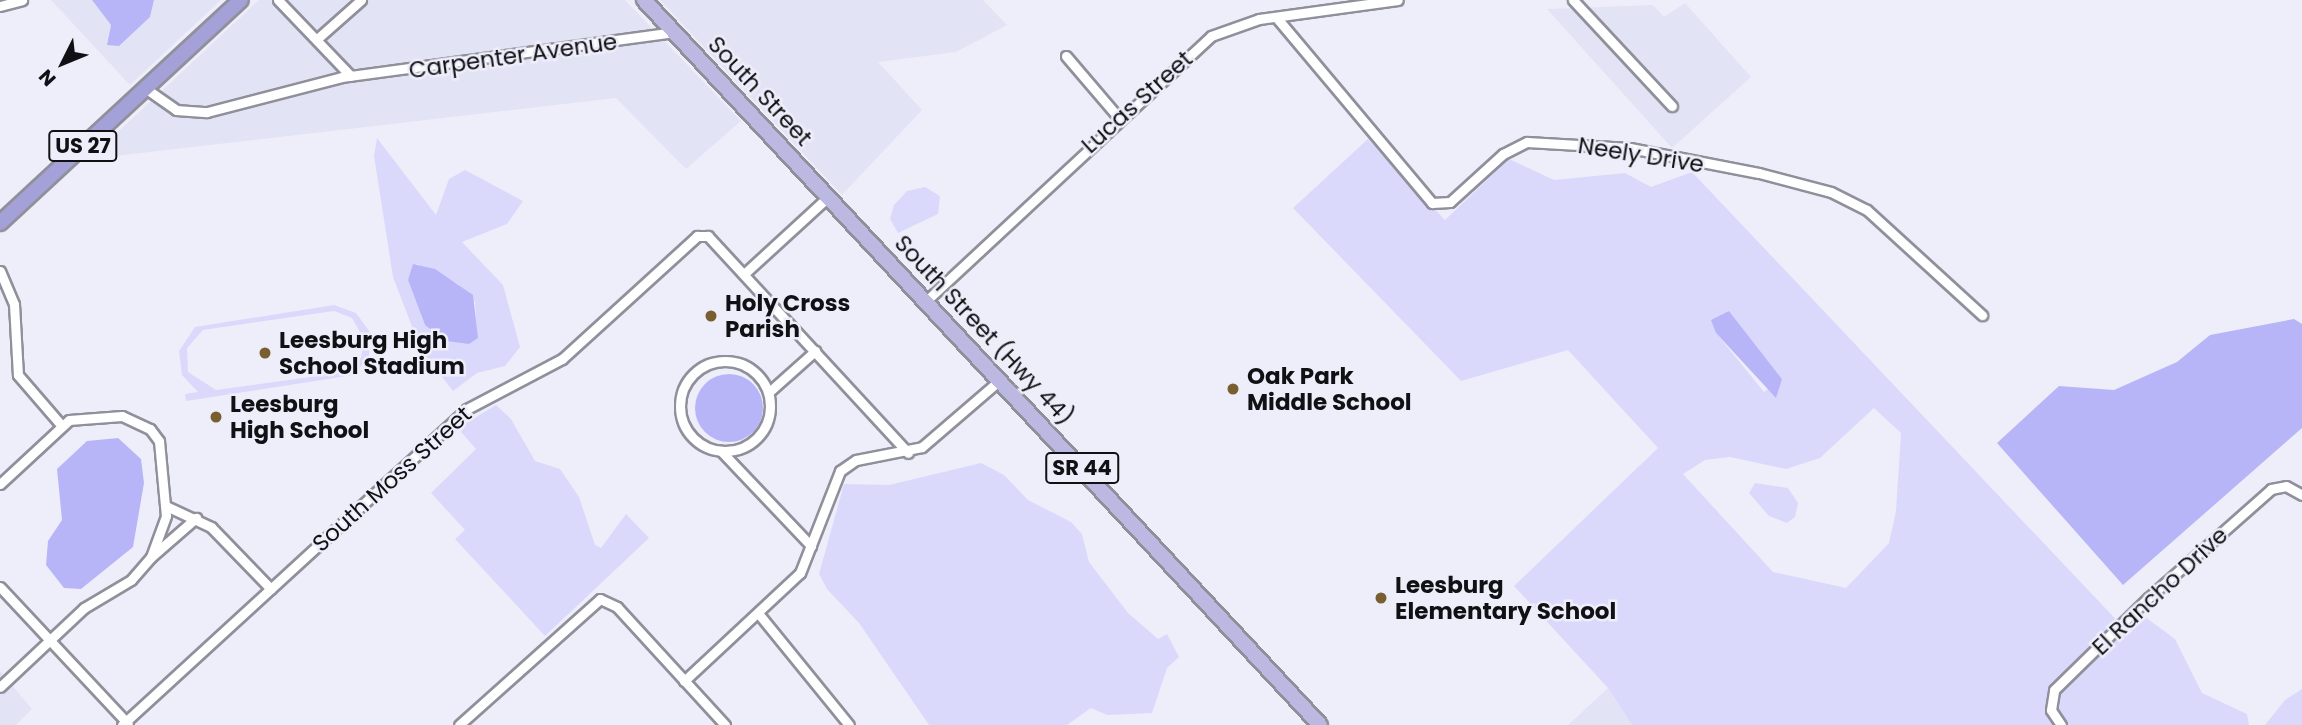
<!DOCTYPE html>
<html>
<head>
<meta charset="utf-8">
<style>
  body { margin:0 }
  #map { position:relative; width:2302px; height:725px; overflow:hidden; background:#eeeefa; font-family:Poppins,sans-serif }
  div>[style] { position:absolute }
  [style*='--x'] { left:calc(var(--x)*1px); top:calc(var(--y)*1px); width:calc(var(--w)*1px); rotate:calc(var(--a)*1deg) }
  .built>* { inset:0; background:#e3e3f6 }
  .green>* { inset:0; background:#dad9fb }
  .water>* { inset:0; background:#b7b5f7 }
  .round { border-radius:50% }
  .roads { filter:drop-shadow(2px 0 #90909b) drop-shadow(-2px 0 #90909b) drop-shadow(0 2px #90909b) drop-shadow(0 -2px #90909b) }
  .minor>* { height:9px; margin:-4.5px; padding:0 4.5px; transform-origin:4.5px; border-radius:4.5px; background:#fff }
  .minor>.ring { margin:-4.5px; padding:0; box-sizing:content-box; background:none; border:9px solid #fff; border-radius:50% }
  .primary>* { height:14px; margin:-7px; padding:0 7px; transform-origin:7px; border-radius:7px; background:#bbb8e2 }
  .trunk>* { height:14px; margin:-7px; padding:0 7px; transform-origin:7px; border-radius:7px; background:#a4a0d8 }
  .dots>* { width:19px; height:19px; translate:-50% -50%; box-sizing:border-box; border:4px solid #eeeefa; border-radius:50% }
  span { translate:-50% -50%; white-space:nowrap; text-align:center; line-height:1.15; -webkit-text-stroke:5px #eeeefa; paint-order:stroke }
  .shield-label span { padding:2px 5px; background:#eeeefa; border:2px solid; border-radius:5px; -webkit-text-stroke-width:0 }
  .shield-label { font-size:21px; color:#111115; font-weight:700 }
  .street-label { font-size:23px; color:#111115 }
  .poi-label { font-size:23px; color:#111115; font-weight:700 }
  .left { translate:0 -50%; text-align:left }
  .north { position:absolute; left:28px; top:28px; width:70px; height:70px; -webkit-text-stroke:5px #eeeefa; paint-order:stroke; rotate:227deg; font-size:19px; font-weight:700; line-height:28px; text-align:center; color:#111115 }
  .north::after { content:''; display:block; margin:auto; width:24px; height:32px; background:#111115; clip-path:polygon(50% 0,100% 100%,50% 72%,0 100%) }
</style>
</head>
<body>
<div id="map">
  <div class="built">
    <div style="clip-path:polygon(51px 0,92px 0,111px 25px,109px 31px,150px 17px,154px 0,221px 0,130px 85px)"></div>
    <div style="clip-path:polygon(259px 0,625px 0,741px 121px,686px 169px,616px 98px,89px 159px)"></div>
    <div style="clip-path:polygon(660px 0,983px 0,1007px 25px,956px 52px,878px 62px,922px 110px,842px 195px)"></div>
    <div style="clip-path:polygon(1685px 3px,1751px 77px,1672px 148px,1547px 9px,1653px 5px,1664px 17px)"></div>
    <div style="clip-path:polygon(0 671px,32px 709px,16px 725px,0 725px)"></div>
    <div style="clip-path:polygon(1608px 688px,1632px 725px,1568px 725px)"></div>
  </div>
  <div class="green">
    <div style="clip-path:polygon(evenodd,377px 138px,436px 215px,449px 179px,465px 170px,523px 201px,507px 224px,462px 242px,503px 285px,520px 347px,505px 366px,477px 373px,453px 391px,421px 350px,393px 277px,374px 156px,377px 138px,417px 264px,458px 284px,475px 302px,477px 338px,425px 325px,408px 280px,417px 264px)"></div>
    <div style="clip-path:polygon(evenodd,1368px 139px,1445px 220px,1509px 159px,1554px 180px,1625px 173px,1651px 187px,1692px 172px,2125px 629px,2141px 614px,2175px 639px,2202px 693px,2247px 714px,2249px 725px,1632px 725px,1608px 688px,1514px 586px,1658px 448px,1568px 350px,1461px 381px,1293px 208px,1368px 139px,1729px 311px,1782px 379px,1764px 392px,1716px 333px,1729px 311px,1368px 139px,1874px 408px,1901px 433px,1896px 511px,1889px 543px,1846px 588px,1773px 572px,1683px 474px,1705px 460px,1730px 457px,1786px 469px,1820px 458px,1874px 408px)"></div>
    <div style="clip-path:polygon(925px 187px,940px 196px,938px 214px,898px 233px,890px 219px,894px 205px,907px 191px)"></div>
    <div style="clip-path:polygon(evenodd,334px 305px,356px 313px,370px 332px,369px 356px,354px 375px,186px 401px,185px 394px,198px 392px,182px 375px,179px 351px,195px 327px,334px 305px,334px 311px,352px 318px,364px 339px,361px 358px,346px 372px,216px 390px,188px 372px,187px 348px,203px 330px,334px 311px)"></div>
    <div style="clip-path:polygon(496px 405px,511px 419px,535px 461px,560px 469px,579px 497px,595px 545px,601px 548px,626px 514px,649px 538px,545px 636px,455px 539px,465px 530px,431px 493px,476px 449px,461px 432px,463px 425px)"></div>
    <div style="clip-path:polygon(981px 463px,1004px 475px,1028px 500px,1071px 522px,1082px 534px,1089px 562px,1128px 613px,1158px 639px,1167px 634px,1179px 657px,1167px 668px,1152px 713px,1107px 715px,1091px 708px,1067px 725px,929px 725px,859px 623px,827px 589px,819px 574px,844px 484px,889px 485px)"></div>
    <div style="clip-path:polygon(1755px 483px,1788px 488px,1798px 503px,1795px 517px,1787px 523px,1769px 516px,1749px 493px)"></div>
    <div style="clip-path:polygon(2302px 689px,2302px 725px,2265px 725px,2285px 700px)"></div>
  </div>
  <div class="water">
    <div style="clip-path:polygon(92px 0,154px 0,150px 17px,119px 46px,107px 45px,111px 25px)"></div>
    <div style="clip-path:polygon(413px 264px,435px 269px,473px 295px,478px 338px,469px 344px,446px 341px,425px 325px,408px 280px)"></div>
    <div style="clip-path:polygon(1729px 311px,1782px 379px,1776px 398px,1716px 333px,1711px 320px)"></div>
    <div style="clip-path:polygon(2294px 319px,2302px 324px,2302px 428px,2123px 585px,1997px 443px,2059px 386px,2114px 390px,2177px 362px,2210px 335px)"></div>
    <div class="round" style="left:695px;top:374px;width:68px;height:68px"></div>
    <div style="clip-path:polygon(118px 438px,141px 459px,144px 483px,133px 547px,81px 589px,64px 588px,46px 565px,48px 541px,62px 520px,57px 469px,87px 441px)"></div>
  </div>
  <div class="roads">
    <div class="minor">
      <div style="--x:278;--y:0;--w:105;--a:46.2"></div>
      <div style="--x:1573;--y:0;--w:145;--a:47"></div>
      <div style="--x:0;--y:6;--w:23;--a:-15"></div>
      <div style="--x:1276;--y:17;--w:243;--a:50"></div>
      <div style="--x:1432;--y:203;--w:18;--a:-3"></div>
      <div style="--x:1450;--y:202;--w:72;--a:-42.2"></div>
      <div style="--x:1503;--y:154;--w:27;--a:-27"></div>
      <div style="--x:1527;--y:142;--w:103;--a:3.3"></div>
      <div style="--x:1630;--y:148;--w:131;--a:11"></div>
      <div style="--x:1759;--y:173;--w:74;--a:14.8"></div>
      <div style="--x:1831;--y:192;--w:40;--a:26.6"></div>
      <div style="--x:1867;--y:210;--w:156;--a:42.4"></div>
      <div style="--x:317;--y:39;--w:59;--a:-41.6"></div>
      <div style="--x:1066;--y:56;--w:82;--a:49.5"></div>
      <div style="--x:145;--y:88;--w:38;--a:35"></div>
      <div style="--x:176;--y:110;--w:31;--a:4"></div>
      <div style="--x:207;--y:112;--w:139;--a:-14.5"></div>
      <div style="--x:342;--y:77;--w:335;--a:-7.7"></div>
      <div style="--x:0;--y:271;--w:36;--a:67"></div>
      <div style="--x:14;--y:304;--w:71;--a:86.8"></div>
      <div style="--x:18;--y:375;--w:67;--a:49.2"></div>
      <div style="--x:744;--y:274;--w:114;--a:-42.5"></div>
      <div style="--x:926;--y:301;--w:389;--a:-42.9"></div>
      <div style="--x:1211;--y:36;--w:51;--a:-19.5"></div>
      <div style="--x:1259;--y:19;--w:140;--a:-7.8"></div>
      <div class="ring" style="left:680px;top:361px;width:81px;height:81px"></div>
      <div style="--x:769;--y:392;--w:62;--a:-41.7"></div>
      <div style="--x:721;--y:451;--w:131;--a:46.5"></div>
      <div style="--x:0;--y:484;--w:94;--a:-42.8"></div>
      <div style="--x:69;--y:420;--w:53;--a:-4.3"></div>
      <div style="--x:122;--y:416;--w:31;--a:25"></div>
      <div style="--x:150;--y:429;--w:15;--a:53"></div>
      <div style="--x:159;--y:441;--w:75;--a:84.7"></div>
      <div style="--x:166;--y:516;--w:44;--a:110.1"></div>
      <div style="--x:151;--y:557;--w:30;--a:131"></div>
      <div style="--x:131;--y:580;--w:55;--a:149.2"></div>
      <div style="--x:84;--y:608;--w:115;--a:136.8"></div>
      <div style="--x:166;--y:506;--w:50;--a:25"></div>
      <div style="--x:211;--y:527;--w:86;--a:45.9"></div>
      <div style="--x:151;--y:557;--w:60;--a:-40.9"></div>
      <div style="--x:0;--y:587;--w:187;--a:46.9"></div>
      <div style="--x:758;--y:613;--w:144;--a:50.9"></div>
      <div style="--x:684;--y:681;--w:158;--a:-43"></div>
      <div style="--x:800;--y:573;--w:110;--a:-68.6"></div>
      <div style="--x:840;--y:471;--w:19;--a:-35"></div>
      <div style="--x:856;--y:460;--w:67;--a:-11.1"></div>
      <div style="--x:922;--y:447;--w:103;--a:-40.7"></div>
      <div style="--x:122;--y:725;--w:468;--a:-42.5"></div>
      <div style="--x:467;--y:409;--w:107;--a:-27.8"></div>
      <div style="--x:562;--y:359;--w:183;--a:-42.3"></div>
      <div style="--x:697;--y:236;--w:11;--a:0"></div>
      <div style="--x:708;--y:236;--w:295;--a:47.3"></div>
      <div style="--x:459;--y:725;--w:189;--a:-41.8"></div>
      <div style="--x:600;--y:599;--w:19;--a:25"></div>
      <div style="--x:617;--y:607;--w:160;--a:47.5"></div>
      <div style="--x:2061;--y:725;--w:18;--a:-124"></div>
      <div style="--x:2051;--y:710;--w:20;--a:-81"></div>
      <div style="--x:2054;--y:690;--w:132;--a:-44.4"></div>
      <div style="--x:2148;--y:598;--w:164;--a:-41.5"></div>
      <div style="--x:2271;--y:489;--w:15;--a:-11"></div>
      <div style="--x:2286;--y:486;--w:18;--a:29"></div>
    </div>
    <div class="primary">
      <div style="--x:644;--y:0;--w:991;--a:47"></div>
    </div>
    <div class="trunk">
      <div style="--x:0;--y:223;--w:328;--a:-42.8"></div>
    </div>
  </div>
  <div class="dots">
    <div style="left:711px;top:316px;background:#795e30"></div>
    <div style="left:265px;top:353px;background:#795e30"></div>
    <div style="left:1233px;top:389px;background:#795e30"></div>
    <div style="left:216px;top:417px;background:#795e30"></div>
    <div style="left:1381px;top:598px;background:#795e30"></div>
  </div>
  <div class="shield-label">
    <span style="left:83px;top:146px">US 27</span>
    <span style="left:1082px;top:468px">SR 44</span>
  </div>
  <div class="street-label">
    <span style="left:513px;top:56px;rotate:-8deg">Carpenter Avenue</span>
    <span style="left:760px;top:91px;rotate:47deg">South Street</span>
    <span style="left:1137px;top:102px;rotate:-42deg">Lucas Street</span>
    <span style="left:1641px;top:155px;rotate:9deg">Neely Drive</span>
    <span style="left:984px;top:330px;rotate:47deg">South Street (Hwy 44)</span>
    <span style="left:392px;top:479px;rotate:-42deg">South Moss Street</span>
    <span style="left:2160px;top:591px;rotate:-43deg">El Rancho Drive</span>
  </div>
  <div class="poi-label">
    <span class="left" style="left:725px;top:316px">Holy Cross<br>Parish</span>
    <span class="left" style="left:279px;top:353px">Leesburg High<br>School Stadium</span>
    <span class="left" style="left:1247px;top:389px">Oak Park<br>Middle School</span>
    <span class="left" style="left:230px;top:417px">Leesburg<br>High School</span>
    <span class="left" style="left:1395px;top:598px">Leesburg<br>Elementary School</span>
  </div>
  <div class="north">N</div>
</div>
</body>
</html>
